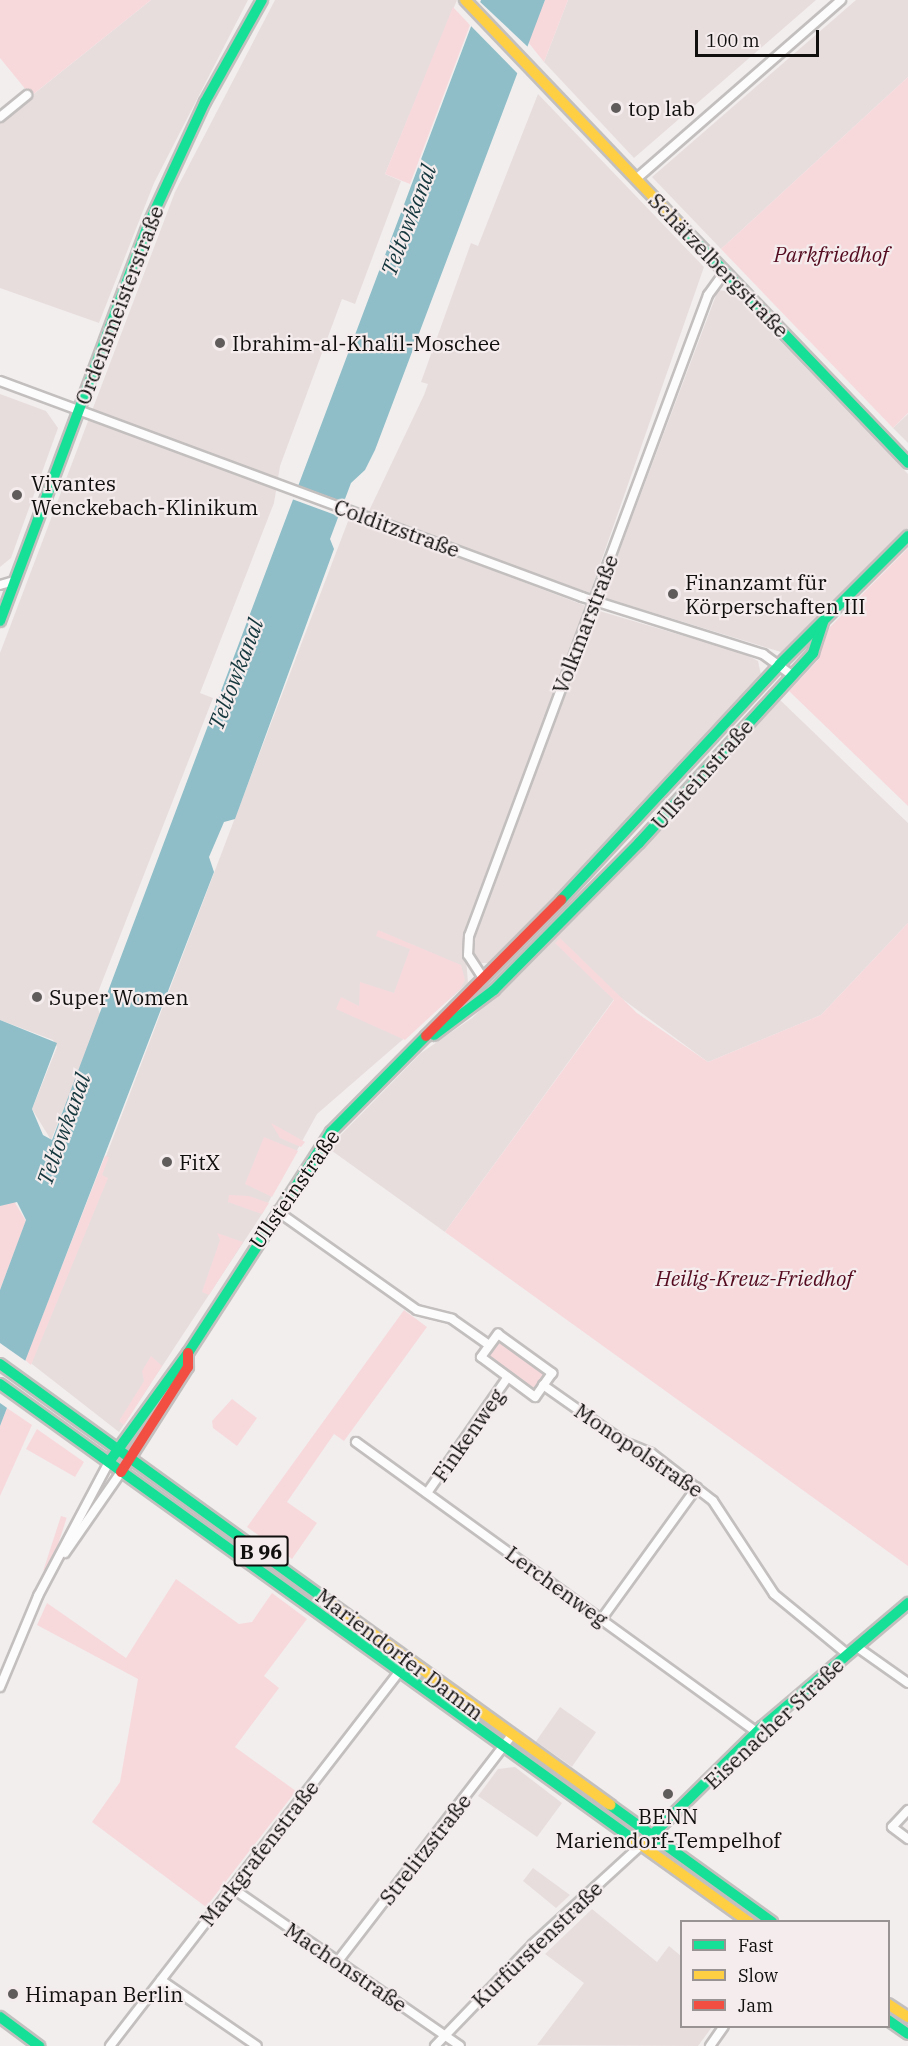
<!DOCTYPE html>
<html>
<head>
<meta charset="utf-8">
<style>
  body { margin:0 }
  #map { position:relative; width:908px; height:2046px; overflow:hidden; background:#f2eeee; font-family:"IBM Plex Serif",serif }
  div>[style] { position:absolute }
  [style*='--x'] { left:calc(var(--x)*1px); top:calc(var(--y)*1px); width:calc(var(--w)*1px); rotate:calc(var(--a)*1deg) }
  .built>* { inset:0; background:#e8dddd; transform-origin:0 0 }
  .green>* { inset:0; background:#f7d9dc; transform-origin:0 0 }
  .water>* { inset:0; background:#8fbec8 }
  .pier>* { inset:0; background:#f2eeee; transform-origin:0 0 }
  .roads { filter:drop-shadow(2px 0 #c3bfbf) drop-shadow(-2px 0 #c3bfbf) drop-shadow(0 2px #c3bfbf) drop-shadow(0 -2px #c3bfbf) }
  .street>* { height:8px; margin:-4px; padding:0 4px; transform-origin:4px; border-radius:4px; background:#fdfcfc }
  .fast>* { height:10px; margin:-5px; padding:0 5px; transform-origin:5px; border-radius:5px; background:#16e098 }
  .slow>* { height:10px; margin:-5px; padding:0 5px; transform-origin:5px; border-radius:5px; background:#ffcf43 }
  .jam>* { height:10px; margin:-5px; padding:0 5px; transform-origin:5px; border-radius:5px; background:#f24e42 }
  .dots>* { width:16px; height:16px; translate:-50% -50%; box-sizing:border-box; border:3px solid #f4eced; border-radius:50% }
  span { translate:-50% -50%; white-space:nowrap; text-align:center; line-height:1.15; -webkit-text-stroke:4.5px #f4eced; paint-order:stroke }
  .shield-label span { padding:2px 4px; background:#f4eced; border:2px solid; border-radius:4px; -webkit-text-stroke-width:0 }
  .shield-label { font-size:20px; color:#110e0e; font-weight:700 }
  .poi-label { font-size:21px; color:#110e0e }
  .left { translate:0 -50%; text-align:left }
  .park-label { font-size:21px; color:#540b1f; font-style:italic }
  .street-label { font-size:21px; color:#110e0e }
  .water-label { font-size:22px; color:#13363c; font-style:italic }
  .legend { position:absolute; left:680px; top:1920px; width:210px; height:108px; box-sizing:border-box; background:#f4eced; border:2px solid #999394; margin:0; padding:8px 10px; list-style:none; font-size:18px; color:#110e0e }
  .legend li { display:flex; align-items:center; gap:12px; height:30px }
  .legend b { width:30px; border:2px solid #999394 }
  .scale { position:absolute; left:695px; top:30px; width:124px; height:27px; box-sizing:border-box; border:3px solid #110e0e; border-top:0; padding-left:8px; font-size:18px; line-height:21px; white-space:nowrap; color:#110e0e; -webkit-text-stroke:4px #f4eced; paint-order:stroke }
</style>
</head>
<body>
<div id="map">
  <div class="built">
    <div style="clip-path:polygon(151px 0,248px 0,154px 183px,99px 323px,0 288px,0 121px)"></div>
    <div style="clip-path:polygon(275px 0,457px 0,385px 174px,401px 181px,355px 304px,342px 299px,280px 466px,274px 503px,200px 693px,213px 698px,95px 1000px,101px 1017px,51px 1140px,32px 1109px,57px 1047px,53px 1040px,0 1020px,0 653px,175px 192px)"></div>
    <div style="clip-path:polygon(568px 0,816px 0,634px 158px,544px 62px)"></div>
    <div style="clip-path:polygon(856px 0,908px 0,908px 77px,721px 249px,652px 177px)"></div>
    <div style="clip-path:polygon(538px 94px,704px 267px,590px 593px,368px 513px,424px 395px,428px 384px,421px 382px,471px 243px,478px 246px)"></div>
    <div style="clip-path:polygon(718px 290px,733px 292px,908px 474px,908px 528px,781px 652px,602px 597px)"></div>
    <div style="clip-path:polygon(0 394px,46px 411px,58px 428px,11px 558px,0 567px)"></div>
    <div style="clip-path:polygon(908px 414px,908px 443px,893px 428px)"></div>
    <div style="clip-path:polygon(350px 516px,586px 606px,464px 932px,468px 983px,317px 1114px,262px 1214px,119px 1432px,28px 1361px)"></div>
    <div style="clip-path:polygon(596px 610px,745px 654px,758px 661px,761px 675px,592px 860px,489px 963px,480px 963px,474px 954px,475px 934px)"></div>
    <div style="clip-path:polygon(778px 698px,908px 823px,908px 923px,821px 1015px,708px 1062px,617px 995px,445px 1232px,328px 1148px,421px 1053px,472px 1018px,573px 918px)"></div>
    <div style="left:560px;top:1707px;width:44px;height:42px;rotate:35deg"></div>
    <div style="clip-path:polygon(515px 1767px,562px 1803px,537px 1837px,478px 1796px,498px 1769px)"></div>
    <div style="clip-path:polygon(533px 1868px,570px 1895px,556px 1908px,523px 1881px)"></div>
    <div style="clip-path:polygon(592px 1909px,657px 1962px,669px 1946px,681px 1956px,682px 2026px,712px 2027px,698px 2046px,537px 2045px,584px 1983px,545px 1954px)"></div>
  </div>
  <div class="green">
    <div style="clip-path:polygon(0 0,151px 0,31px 96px,0 58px)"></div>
    <div style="clip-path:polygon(545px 0,568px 0,544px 62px,528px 42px)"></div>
    <div style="clip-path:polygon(453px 7px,470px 25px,410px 184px,385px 174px)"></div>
    <div style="clip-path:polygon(908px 77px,908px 413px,893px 428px,721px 249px)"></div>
    <div style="clip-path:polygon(908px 548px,908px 806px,789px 691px,818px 660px,827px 630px)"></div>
    <div style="clip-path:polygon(908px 923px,908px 1566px,445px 1232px,614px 1000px,555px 943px,560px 938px,637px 1013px,708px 1062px,821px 1015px)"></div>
    <div style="clip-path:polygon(378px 930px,461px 965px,465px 980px,460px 989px,405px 1040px,336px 1009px,341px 997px,359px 1006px,360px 982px,394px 993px,410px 949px,376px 936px)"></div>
    <div style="clip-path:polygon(271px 1123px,298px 1138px,305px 1142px,301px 1147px,280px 1138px)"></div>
    <div style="clip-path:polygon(264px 1137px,298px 1151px,272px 1197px,245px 1184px)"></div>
    <div style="clip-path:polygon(105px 1156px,109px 1157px,102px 1175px,108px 1178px,31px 1365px,25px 1360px)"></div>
    <div style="clip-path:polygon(229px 1195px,249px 1196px,269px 1203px,262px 1214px,228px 1202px)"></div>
    <div style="clip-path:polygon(14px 1201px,26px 1221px,0 1290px,0 1206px)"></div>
    <div style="clip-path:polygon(217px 1233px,243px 1242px,209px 1295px,202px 1292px,220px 1240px)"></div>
    <div style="clip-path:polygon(404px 1310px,427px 1327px,344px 1441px,334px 1434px,287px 1502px,317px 1523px,292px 1559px,247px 1527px)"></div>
    <div style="clip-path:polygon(502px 1342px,541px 1369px,544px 1377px,537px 1388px,529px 1388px,489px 1358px,495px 1344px)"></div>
    <div style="clip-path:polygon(151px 1356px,162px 1366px,124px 1425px,119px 1421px,144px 1381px,142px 1371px)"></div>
    <div style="clip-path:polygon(232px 1399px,257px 1418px,237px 1446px,213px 1428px,212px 1421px)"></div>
    <div style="clip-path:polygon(7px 1408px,32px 1425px,0 1496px,0 1426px)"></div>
    <div style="clip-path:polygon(37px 1429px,84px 1462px,75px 1477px,26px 1449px)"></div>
    <div style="clip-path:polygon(139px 1471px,339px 1615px,391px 1658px,136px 1476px)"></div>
    <div style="left:61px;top:1516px;width:6px;height:57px;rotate:18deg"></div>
    <div style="clip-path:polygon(176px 1579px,239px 1624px,252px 1622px,272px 1593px,307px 1619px,264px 1676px,279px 1688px,235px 1747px,296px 1791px,206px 1907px,92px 1822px,120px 1782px,138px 1679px,37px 1625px,47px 1603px,126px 1658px)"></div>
  </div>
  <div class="water">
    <div style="clip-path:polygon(481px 0,545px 0,375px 450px,365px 470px,351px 483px,330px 539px,334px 549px,235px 819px,224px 822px,209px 857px,214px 872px,0 1426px,0 1290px,26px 1220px,17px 1202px,0 1206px,0 1020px,57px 1043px,32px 1109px,43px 1135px,52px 1140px)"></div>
  </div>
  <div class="pier">
    <div style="clip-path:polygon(478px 0,529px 48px,519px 75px,468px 23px)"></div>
    <div style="left:297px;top:485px;width:53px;height:15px;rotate:20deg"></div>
    <div style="clip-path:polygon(0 1343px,27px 1362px,10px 1410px,0 1403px)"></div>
  </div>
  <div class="roads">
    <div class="street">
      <div style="--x:0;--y:117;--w:35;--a:-39"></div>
      <div style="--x:636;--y:179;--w:272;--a:-41.1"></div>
      <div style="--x:0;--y:381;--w:621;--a:20.36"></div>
      <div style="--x:582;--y:597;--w:190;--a:17.5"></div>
      <div style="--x:763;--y:654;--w:36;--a:36"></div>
      <div style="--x:0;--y:585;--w:15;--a:-16"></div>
      <div style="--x:483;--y:978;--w:27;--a:-123"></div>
      <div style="--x:468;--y:955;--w:19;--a:-87"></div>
      <div style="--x:469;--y:936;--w:684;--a:-69.55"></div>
      <div style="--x:708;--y:295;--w:29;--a:-54"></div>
      <div style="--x:277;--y:1211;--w:171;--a:35.3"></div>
      <div style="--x:417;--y:1310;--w:36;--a:14"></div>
      <div style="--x:452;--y:1319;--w:45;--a:35.1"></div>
      <div style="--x:498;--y:1334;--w:67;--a:35.8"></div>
      <div style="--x:552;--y:1373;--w:29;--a:125"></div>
      <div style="--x:535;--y:1397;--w:67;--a:-143.5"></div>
      <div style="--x:481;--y:1357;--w:29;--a:-54"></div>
      <div style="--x:543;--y:1385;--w:99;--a:35.1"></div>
      <div style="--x:624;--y:1442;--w:29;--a:22"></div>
      <div style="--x:651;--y:1453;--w:78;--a:37.7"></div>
      <div style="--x:713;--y:1501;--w:111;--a:56.7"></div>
      <div style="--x:774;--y:1594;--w:94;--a:39.4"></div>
      <div style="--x:356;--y:1442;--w:495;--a:35.9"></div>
      <div style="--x:427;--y:1493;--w:141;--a:-55.1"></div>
      <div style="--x:65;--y:1553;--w:98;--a:-55.3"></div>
      <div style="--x:603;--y:1617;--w:160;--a:-54.1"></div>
      <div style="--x:857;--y:1647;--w:62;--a:35.2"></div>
      <div style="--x:0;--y:1687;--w:99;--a:-67.3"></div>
      <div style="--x:38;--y:1596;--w:152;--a:-62.1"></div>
      <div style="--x:908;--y:1810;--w:23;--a:133"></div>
      <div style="--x:892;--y:1827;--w:20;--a:37"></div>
      <div style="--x:232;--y:1888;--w:277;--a:34.7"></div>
      <div style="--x:338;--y:1961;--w:284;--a:-52.4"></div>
      <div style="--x:161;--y:1980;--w:116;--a:34.5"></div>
      <div style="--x:110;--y:2046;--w:488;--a:-52.3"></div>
      <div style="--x:435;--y:2046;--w:141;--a:-46.1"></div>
      <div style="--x:533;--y:1944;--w:160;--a:-42.5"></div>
      <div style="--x:710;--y:2046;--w:24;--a:-55"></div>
    </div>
    <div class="fast">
      <div style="--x:681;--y:226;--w:328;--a:46.2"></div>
      <div style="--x:0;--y:621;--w:425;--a:-69.5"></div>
      <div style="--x:149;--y:223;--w:133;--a:-65.2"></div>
      <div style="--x:205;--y:102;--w:117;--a:-60.8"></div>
      <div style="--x:561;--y:900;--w:322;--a:-47.1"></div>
      <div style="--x:780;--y:664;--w:181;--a:-45"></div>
      <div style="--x:434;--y:1035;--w:75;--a:-36.9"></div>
      <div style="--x:494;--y:990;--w:206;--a:-45.4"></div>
      <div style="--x:639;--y:843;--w:258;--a:-47.5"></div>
      <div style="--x:813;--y:653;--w:33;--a:-72"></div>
      <div style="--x:0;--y:1364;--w:406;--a:35.9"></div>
      <div style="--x:0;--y:1384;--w:780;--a:35.71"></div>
      <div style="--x:109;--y:1462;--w:135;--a:-54.1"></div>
      <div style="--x:188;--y:1353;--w:263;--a:-57.1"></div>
      <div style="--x:331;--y:1132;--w:135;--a:-45.3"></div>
      <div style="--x:610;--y:1805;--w:200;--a:35.8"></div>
      <div style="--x:651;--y:1836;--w:156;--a:-44.5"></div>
      <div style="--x:762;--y:1727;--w:192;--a:-40.3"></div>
      <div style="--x:0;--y:2017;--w:49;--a:36.6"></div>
      <div style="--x:888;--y:2020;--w:24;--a:35"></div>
    </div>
    <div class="slow">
      <div style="--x:465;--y:0;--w:313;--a:46.3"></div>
      <div style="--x:329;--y:1602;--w:347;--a:35.8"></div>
      <div style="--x:633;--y:1839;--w:143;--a:35.6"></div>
      <div style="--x:888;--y:2004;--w:24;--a:33"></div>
    </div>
    <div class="jam">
      <div style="--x:426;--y:1036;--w:192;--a:-45.2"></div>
      <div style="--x:121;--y:1472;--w:125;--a:-57.5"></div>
      <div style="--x:188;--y:1367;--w:14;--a:-90"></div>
    </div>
  </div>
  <div class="dots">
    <div style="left:616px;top:108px;background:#605c5c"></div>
    <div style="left:220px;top:343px;background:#605c5c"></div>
    <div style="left:17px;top:495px;background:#605c5c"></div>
    <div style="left:673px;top:594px;background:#605c5c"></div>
    <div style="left:37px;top:997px;background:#605c5c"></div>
    <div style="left:167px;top:1162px;background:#605c5c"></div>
    <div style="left:668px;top:1794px;background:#605c5c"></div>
    <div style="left:13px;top:1994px;background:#605c5c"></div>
  </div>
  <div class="shield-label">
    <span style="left:261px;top:1551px">B 96</span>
  </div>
  <div class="poi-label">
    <span class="left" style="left:628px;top:108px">top lab</span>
    <span class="left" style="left:232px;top:343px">Ibrahim-al-Khalil-Moschee</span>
    <span class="left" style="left:31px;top:495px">Vivantes<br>Wenckebach-Klinikum</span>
    <span class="left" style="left:685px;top:594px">Finanzamt für<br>Körperschaften III</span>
    <span class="left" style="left:49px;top:997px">Super Women</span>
    <span class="left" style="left:179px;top:1162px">FitX</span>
    <span style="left:668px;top:1828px">BENN<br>Mariendorf-Tempelhof</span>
    <span class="left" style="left:25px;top:1994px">Himapan Berlin</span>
  </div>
  <div class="park-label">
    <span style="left:831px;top:254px">Parkfriedhof</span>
    <span style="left:754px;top:1278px">Heilig-Kreuz-Friedhof</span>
  </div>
  <div class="street-label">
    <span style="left:719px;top:265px;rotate:46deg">Schätzelbergstraße</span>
    <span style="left:119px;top:305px;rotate:-69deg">Ordensmeisterstraße</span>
    <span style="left:397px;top:528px;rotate:20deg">Colditzstraße</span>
    <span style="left:585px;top:624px;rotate:-69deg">Volkmarstraße</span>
    <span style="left:702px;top:774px;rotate:-48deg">Ullsteinstraße</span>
    <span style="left:294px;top:1189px;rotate:-55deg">Ullsteinstraße</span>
    <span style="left:468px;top:1435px;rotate:-55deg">Finkenweg</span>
    <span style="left:639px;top:1450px;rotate:34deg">Monopolstraße</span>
    <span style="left:557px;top:1586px;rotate:36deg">Lerchenweg</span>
    <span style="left:400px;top:1654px;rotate:37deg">Mariendorfer Damm</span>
    <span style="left:774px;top:1723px;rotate:-43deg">Eisenacher Straße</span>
    <span style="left:425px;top:1849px;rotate:-52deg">Strelitzstraße</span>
    <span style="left:259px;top:1853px;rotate:-52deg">Markgrafenstraße</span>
    <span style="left:537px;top:1944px;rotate:-44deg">Kurfürstenstraße</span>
    <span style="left:346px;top:1967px;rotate:34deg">Machonstraße</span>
  </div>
  <div class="water-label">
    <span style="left:408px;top:220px;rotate:-69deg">Teltowkanal</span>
    <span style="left:235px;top:674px;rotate:-69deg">Teltowkanal</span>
    <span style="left:63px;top:1129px;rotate:-70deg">Teltowkanal</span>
  </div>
  <ul class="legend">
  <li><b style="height:8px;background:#16e098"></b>Fast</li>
  <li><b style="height:8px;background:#ffcf43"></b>Slow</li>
  <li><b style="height:8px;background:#f24e42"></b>Jam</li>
  </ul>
  <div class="scale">100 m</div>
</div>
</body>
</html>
